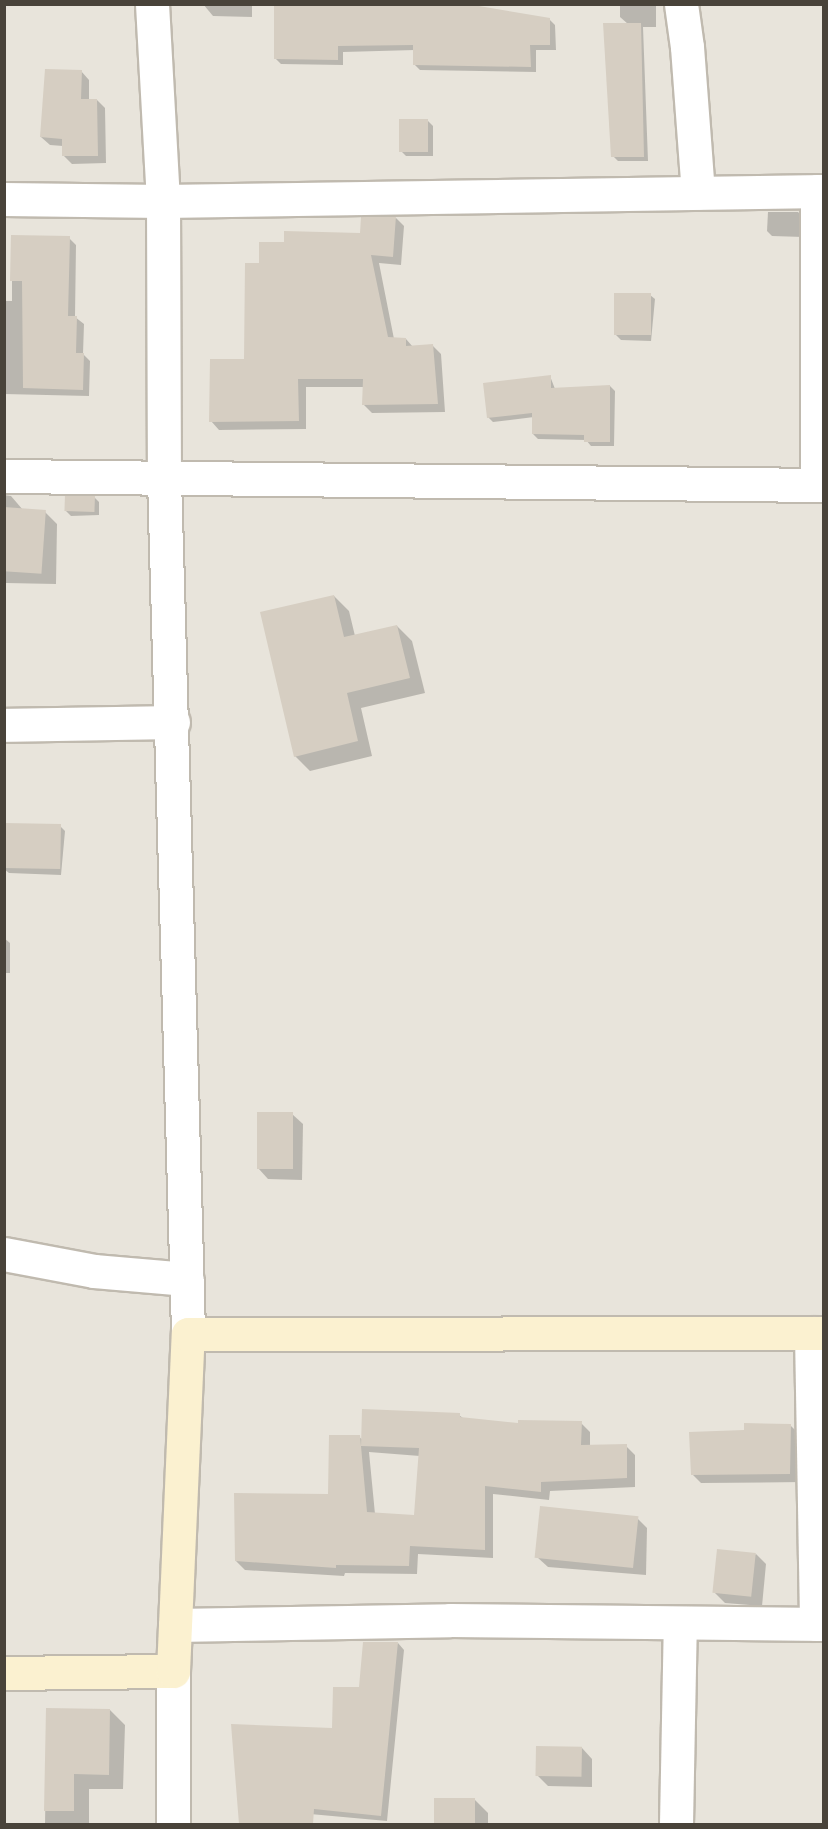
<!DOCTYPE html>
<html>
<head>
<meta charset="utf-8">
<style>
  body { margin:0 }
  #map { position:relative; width:828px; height:1829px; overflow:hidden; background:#f5f2ec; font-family:Overpass,sans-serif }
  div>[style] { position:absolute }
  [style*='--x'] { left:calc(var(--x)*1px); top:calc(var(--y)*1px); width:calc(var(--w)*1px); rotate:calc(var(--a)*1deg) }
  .residential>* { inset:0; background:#e8e4db; transform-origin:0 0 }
  .shadow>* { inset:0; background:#0003 }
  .building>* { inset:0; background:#d6cec2; transform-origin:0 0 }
  .roads { filter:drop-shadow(2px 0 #c0baaf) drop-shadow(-2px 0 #c0baaf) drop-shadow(0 2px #c0baaf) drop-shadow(0 -2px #c0baaf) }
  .minor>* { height:33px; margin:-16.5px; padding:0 16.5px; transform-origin:16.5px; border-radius:16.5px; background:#fff }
  .secondary>* { height:33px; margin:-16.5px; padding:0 16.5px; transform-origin:16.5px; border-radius:16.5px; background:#fbf1d0 }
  span { translate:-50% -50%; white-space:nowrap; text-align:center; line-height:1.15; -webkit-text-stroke:5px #fff; paint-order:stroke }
  .frame { position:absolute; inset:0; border:6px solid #49433a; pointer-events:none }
</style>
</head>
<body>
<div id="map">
  <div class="residential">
    <div style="left:5px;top:5px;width:818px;height:1819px"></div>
  </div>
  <div class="shadow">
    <div style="clip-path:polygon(203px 4px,252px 4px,252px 17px,213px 16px)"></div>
    <div style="clip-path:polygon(275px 4px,549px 19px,555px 25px,556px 50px,536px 50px,536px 72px,420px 70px,414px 64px,415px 50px,343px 52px,343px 65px,281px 64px,275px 58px)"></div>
    <div style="clip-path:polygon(620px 4px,656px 4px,656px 27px,643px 27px,648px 161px,618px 161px,613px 156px,628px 24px,620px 17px)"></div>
    <div style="clip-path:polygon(81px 71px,89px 80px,89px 100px,97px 100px,105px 108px,106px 163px,72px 164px,63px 155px,63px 146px,50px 145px,41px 137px)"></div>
    <div style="clip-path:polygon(428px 121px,433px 126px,433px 156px,406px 156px,401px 151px)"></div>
    <div style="clip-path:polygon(768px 212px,798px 212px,803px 217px,803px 237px,772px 236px,767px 231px)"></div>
    <div style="clip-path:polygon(396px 218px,404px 226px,401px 265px,379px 263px,394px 339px,406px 339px,413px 347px,432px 345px,441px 354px,445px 412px,372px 413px,364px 405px,364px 387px,306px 387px,306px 429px,219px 430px,211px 421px,245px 361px,260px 264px,285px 244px,361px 235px)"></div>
    <div style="clip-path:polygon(12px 237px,69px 238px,76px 245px,75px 317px,84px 324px,83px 354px,90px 361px,89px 396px,4px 394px,4px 301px,12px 301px)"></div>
    <div style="clip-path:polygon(650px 295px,655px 299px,651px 341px,621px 340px,616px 335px)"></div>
    <div style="clip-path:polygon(550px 376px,555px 389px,610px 386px,615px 391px,614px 446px,591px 446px,586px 440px,538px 439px,533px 434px,534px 417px,493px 422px,488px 417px)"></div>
    <div style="clip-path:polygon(4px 495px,11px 496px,23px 510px,45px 512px,57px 524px,56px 584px,6px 583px,6px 646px)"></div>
    <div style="clip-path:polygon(94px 497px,99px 502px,99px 515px,71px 516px,66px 511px)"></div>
    <div style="clip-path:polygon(334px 596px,349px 611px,355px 636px,397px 626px,412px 641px,425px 693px,361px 708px,372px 756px,310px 771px,295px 756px)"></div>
    <div style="clip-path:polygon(5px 825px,60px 826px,65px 831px,61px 875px,9px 873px,4px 869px)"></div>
    <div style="clip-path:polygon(4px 938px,10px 943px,10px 973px,4px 973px)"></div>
    <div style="clip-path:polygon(292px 1114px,303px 1124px,302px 1180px,268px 1179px,258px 1168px)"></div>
    <div style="clip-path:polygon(evenodd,459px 1415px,464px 1419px,519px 1425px,581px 1423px,590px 1432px,590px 1446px,626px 1446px,635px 1455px,635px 1487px,550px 1491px,549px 1500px,493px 1494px,493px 1558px,418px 1554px,417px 1574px,345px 1573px,344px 1576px,245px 1570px,236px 1561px,329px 1496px,359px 1437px,363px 1440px,459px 1415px,369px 1452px,420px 1456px,415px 1516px,375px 1514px,369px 1452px)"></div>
    <div style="clip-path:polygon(790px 1425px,799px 1434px,803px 1482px,701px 1483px,693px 1475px,745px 1432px)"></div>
    <div style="clip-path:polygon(637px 1518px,647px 1528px,646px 1575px,548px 1567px,537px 1557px)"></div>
    <div style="clip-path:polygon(756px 1554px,766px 1564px,762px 1606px,725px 1603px,715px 1593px)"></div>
    <div style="clip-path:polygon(398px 1643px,404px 1650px,387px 1821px,310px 1814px,310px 1824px,240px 1824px,232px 1726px,334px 1729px)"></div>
    <div style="clip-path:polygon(47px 1709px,110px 1710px,125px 1725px,123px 1789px,89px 1789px,89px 1824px,45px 1824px)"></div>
    <div style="clip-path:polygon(582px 1748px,592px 1759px,592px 1787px,548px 1786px,537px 1775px)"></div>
    <div style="clip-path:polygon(435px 1800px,475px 1800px,488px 1813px,488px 1824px,434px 1824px)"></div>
  </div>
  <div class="building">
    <div style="clip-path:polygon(274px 4px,467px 4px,550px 18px,550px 45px,530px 45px,531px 67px,413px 65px,413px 45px,338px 46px,338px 60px,274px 59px)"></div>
    <div style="clip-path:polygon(603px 23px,641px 23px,644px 157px,611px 157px)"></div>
    <div style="clip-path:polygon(45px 69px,82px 70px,81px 99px,97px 99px,98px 156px,62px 156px,62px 139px,40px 137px)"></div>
    <div style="left:399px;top:119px;width:29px;height:33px"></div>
    <div style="clip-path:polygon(396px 216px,393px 257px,371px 255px,388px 337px,406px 338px,406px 346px,433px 344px,438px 404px,362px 405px,363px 379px,298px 379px,299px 421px,209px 422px,210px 359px,244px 359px,245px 263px,259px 263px,259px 242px,284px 242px,284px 231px,360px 233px,361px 217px)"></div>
    <div style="clip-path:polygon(11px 235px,70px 236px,68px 316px,77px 316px,76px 353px,84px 353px,83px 390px,23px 388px,22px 281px,10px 281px)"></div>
    <div style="left:614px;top:293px;width:37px;height:42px"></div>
    <div style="clip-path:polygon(551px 375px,551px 388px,610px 385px,610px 442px,584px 442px,584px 435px,532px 434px,532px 413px,487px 418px,483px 383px)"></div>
    <div style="left:65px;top:495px;width:30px;height:16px;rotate:2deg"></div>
    <div style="left:4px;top:507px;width:42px;height:64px;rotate:4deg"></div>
    <div style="clip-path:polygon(334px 595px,344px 637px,397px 625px,410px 678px,347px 693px,358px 741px,294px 757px,260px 612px)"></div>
    <div style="left:4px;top:823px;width:57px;height:45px;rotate:1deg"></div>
    <div style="left:257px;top:1112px;width:36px;height:57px"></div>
    <div style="clip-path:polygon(362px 1409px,460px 1413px,460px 1417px,518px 1423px,518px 1420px,582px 1421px,581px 1445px,627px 1444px,627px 1478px,541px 1482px,541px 1492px,485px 1486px,485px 1550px,410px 1546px,409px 1566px,336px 1565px,336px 1568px,235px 1561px,234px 1493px,328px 1494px,329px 1435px,360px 1435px,367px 1512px,414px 1515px,419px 1448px,361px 1446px)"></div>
    <div style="clip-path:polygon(744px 1423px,791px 1424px,790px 1474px,691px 1475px,689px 1432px,744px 1430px)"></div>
    <div style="left:540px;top:1506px;width:99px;height:52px;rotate:6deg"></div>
    <div style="left:717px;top:1549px;width:39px;height:44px;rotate:6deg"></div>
    <div style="clip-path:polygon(363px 1642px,398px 1642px,381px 1816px,314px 1809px,313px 1824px,239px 1824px,231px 1724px,332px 1728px,333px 1687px,359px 1687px)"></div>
    <div style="clip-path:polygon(46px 1708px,110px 1709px,109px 1775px,74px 1774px,74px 1811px,44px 1811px)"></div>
    <div style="left:536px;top:1746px;width:46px;height:30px;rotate:1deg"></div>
    <div style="left:434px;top:1798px;width:41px;height:26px"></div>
  </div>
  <div class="roads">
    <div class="minor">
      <div style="--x:152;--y:4;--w:197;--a:86.8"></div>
      <div style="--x:163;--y:201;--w:277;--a:89.8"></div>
      <div style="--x:164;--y:478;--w:856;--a:88.39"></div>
      <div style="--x:681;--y:4;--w:43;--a:82.1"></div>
      <div style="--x:687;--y:47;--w:146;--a:85.7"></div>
      <div style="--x:817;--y:191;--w:294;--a:90"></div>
      <div style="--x:4;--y:199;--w:159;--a:0.7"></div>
      <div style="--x:163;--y:201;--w:661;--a:-0.87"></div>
      <div style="--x:4;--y:476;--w:820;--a:0.63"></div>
      <div style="--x:4;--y:725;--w:169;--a:-1"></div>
      <div style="--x:4;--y:1254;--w:92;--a:10.7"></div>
      <div style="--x:94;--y:1271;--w:93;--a:4.9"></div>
      <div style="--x:811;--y:1333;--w:291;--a:89"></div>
      <div style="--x:175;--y:1625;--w:275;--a:-1"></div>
      <div style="--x:450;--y:1620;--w:374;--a:0.6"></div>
      <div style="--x:173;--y:1824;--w:153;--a:-90"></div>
      <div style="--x:676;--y:1824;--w:200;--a:-88.9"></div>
    </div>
    <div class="secondary">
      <div style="--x:4;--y:1673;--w:169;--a:-0.7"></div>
      <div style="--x:173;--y:1671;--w:337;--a:-87.5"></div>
      <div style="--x:188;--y:1334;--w:636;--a:-0.09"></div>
    </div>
  </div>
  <div class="frame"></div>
</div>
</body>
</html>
